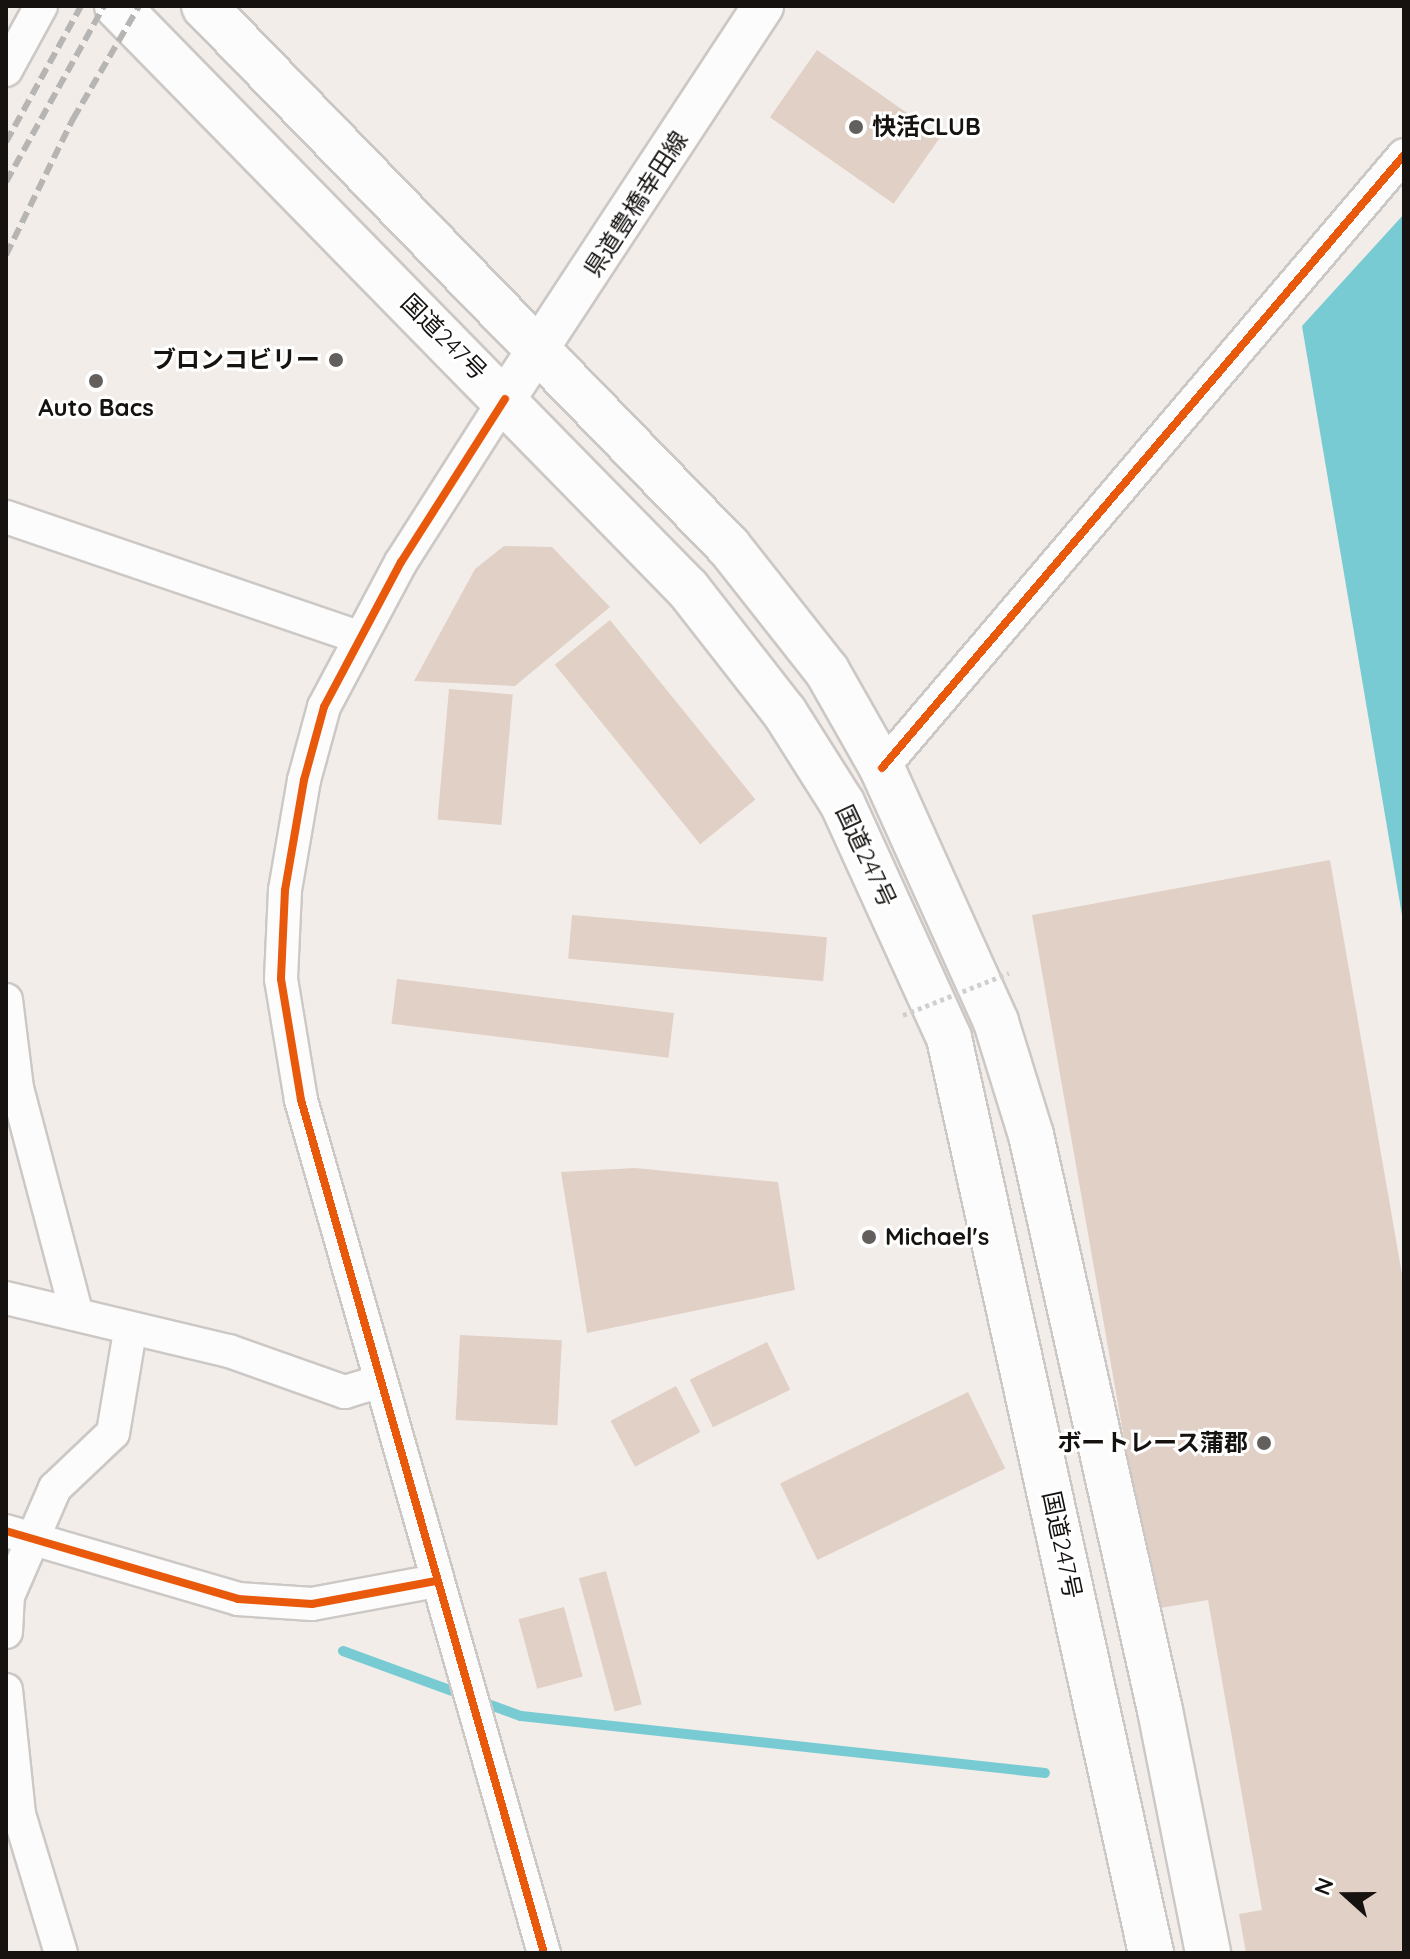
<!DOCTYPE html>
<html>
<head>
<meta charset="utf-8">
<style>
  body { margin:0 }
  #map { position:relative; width:1410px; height:1959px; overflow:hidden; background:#f3ede9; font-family:Quicksand,"Noto Sans JP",sans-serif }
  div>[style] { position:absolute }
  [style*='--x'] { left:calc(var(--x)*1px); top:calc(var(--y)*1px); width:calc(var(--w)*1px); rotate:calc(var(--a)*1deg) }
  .water>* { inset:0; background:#78cbd3 }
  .stream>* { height:10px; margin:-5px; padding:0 5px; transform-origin:5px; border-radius:5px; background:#78cbd3 }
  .building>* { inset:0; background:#e1d0c5; transform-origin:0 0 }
  .roads { filter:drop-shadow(2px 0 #ccc8c5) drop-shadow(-2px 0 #ccc8c5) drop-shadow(0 2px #ccc8c5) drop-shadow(0 -2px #ccc8c5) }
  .minor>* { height:32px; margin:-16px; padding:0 16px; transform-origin:16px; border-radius:16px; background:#fdfcfc }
  .major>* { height:40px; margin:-20px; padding:0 20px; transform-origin:20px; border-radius:20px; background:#fdfcfc }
  .highway>* { height:44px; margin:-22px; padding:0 22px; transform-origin:22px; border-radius:22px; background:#fdfcfc }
  .rail>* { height:6px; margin-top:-3px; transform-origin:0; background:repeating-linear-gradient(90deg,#b7b5b4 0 12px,transparent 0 18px) }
  .path-bridge>* { height:5px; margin-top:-2.5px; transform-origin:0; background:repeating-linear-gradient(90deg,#d1cfce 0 4px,transparent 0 8px) }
  .cycleway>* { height:8px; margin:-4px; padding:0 4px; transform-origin:4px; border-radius:4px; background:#e8590c }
  .dots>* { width:22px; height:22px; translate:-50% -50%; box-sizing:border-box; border:4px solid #fff; border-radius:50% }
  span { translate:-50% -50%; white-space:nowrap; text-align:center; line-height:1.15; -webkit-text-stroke:6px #fff; paint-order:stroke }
  .poi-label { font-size:24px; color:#151210; font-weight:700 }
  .left { translate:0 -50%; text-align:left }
  .right { translate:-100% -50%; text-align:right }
  .street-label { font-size:24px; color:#151210 }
  .frame { position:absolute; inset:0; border:8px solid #151210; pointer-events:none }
  .north { position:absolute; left:1306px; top:1855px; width:80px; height:80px; -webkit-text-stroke:6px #fff; paint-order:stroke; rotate:291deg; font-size:22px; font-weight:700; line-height:32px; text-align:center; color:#151210 }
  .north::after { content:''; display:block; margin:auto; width:28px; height:36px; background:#151210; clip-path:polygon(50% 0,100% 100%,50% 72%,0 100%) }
</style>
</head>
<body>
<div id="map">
  <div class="water">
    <div style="clip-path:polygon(1404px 214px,1404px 927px,1302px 326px)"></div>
  </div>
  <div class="stream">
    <div style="--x:343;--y:1651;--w:189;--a:20.1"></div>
    <div style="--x:521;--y:1716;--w:527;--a:6.21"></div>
  </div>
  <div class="building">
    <div style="left:817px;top:50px;width:151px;height:82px;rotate:35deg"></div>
    <div style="clip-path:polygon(504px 546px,552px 547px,610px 607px,515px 686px,414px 681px,475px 569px)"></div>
    <div style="left:610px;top:620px;width:231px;height:71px;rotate:51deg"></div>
    <div style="left:449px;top:689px;width:64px;height:131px;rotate:5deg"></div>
    <div style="clip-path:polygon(1330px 860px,1404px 1286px,1404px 1953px,1246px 1953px,1239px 1914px,1262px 1910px,1208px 1600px,1154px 1609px,1032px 915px)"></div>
    <div style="left:572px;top:915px;width:256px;height:44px;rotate:5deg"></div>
    <div style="left:397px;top:979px;width:279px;height:45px;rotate:7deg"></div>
    <div style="clip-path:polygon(635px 1168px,778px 1182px,795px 1290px,587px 1333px,561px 1172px)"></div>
    <div style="left:460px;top:1335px;width:102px;height:85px;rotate:3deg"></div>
    <div style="left:767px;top:1342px;width:53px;height:86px;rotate:64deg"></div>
    <div style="left:676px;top:1386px;width:52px;height:74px;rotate:62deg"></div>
    <div style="left:968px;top:1392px;width:85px;height:209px;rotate:64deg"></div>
    <div style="left:606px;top:1571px;width:138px;height:28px;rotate:75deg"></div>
    <div style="left:564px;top:1607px;width:72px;height:47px;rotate:75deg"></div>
  </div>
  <div class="roads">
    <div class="minor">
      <div style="--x:6;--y:70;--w:73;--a:-61.3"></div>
      <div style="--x:505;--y:399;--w:193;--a:122.5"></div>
      <div style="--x:401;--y:562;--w:164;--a:118"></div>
      <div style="--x:324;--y:707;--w:76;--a:105.3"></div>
      <div style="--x:304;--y:780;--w:112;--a:99.8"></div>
      <div style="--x:285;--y:890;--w:89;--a:92.6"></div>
      <div style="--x:281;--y:979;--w:123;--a:80.6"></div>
      <div style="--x:301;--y:1100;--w:887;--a:74.1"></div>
      <div style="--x:6;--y:517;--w:372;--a:18.8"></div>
      <div style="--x:882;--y:768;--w:805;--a:-49.58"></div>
      <div style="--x:6;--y:1000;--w:89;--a:82.9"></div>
      <div style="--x:17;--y:1088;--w:232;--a:75.2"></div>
      <div style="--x:6;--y:1298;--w:229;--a:13.4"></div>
      <div style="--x:229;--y:1351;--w:123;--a:19.5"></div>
      <div style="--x:345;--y:1392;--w:34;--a:-17"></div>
      <div style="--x:6;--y:1531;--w:242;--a:16.3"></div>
      <div style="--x:238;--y:1599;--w:74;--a:3.9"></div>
      <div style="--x:312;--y:1604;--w:126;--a:-10.5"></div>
      <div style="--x:6;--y:1632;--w:36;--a:-87"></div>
      <div style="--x:8;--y:1596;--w:118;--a:-66.5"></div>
      <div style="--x:55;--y:1488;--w:80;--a:-43.5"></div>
      <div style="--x:113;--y:1433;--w:103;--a:-80.5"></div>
      <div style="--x:6;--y:1690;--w:125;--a:84"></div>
      <div style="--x:19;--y:1814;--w:145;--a:73.2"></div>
    </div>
    <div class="major">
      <div style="--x:505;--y:399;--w:470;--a:-56.7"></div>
    </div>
    <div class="highway">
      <div style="--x:117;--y:6;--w:816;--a:45.6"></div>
      <div style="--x:688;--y:589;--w:157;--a:52"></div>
      <div style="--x:785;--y:713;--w:107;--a:57.7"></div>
      <div style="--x:842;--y:803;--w:258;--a:65.5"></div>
      <div style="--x:949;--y:1038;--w:937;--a:77.55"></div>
      <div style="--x:204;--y:6;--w:754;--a:45.86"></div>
      <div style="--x:729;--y:547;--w:158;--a:51.7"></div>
      <div style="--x:827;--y:671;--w:112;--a:60.4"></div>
      <div style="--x:882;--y:768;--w:278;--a:65.8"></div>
      <div style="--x:996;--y:1022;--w:118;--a:72.8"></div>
      <div style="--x:1031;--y:1135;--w:589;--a:77.36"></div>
      <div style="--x:1160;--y:1710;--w:248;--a:78.8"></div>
    </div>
  </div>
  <div class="rail">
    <div style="--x:6;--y:142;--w:155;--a:-61.1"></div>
    <div style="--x:6;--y:182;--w:201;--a:-60.9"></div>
    <div style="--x:6;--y:255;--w:152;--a:-63.8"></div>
    <div style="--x:73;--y:119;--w:131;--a:-59.7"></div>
  </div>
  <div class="path-bridge">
    <div style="--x:903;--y:1015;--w:114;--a:-21.6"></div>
  </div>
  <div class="cycleway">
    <div style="--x:505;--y:399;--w:193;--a:122.5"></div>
    <div style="--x:401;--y:562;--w:164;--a:118"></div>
    <div style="--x:324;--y:707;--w:76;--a:105.3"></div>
    <div style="--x:304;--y:780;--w:112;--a:99.8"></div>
    <div style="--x:285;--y:890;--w:89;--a:92.6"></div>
    <div style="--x:281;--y:979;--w:123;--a:80.6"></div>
    <div style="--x:301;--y:1100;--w:887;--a:74.1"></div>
    <div style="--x:882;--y:768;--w:805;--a:-49.58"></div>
    <div style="--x:6;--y:1531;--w:242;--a:16.3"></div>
    <div style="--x:238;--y:1599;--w:74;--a:3.9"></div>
    <div style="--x:312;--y:1604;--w:126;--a:-10.5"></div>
  </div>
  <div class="dots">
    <div style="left:856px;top:127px;background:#635f5c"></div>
    <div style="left:336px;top:360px;background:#635f5c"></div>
    <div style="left:96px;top:381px;background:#635f5c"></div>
    <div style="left:869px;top:1237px;background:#635f5c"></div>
    <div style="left:1264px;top:1443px;background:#635f5c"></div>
  </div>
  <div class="poi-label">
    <span class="left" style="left:872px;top:127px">快活CLUB</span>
    <span class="right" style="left:320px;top:360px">ブロンコビリー</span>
    <span style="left:96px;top:408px">Auto Bacs</span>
    <span class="left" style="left:885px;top:1237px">Michael's</span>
    <span class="right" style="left:1248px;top:1443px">ボートレース蒲郡</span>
  </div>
  <div class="street-label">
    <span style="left:636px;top:204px;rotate:-57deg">県道豊橋幸田線</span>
    <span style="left:444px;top:337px;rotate:45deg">国道247号</span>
    <span style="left:866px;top:856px;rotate:65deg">国道247号</span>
    <span style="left:1062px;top:1545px;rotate:78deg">国道247号</span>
  </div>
  <div class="frame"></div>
  <div class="north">N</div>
</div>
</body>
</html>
